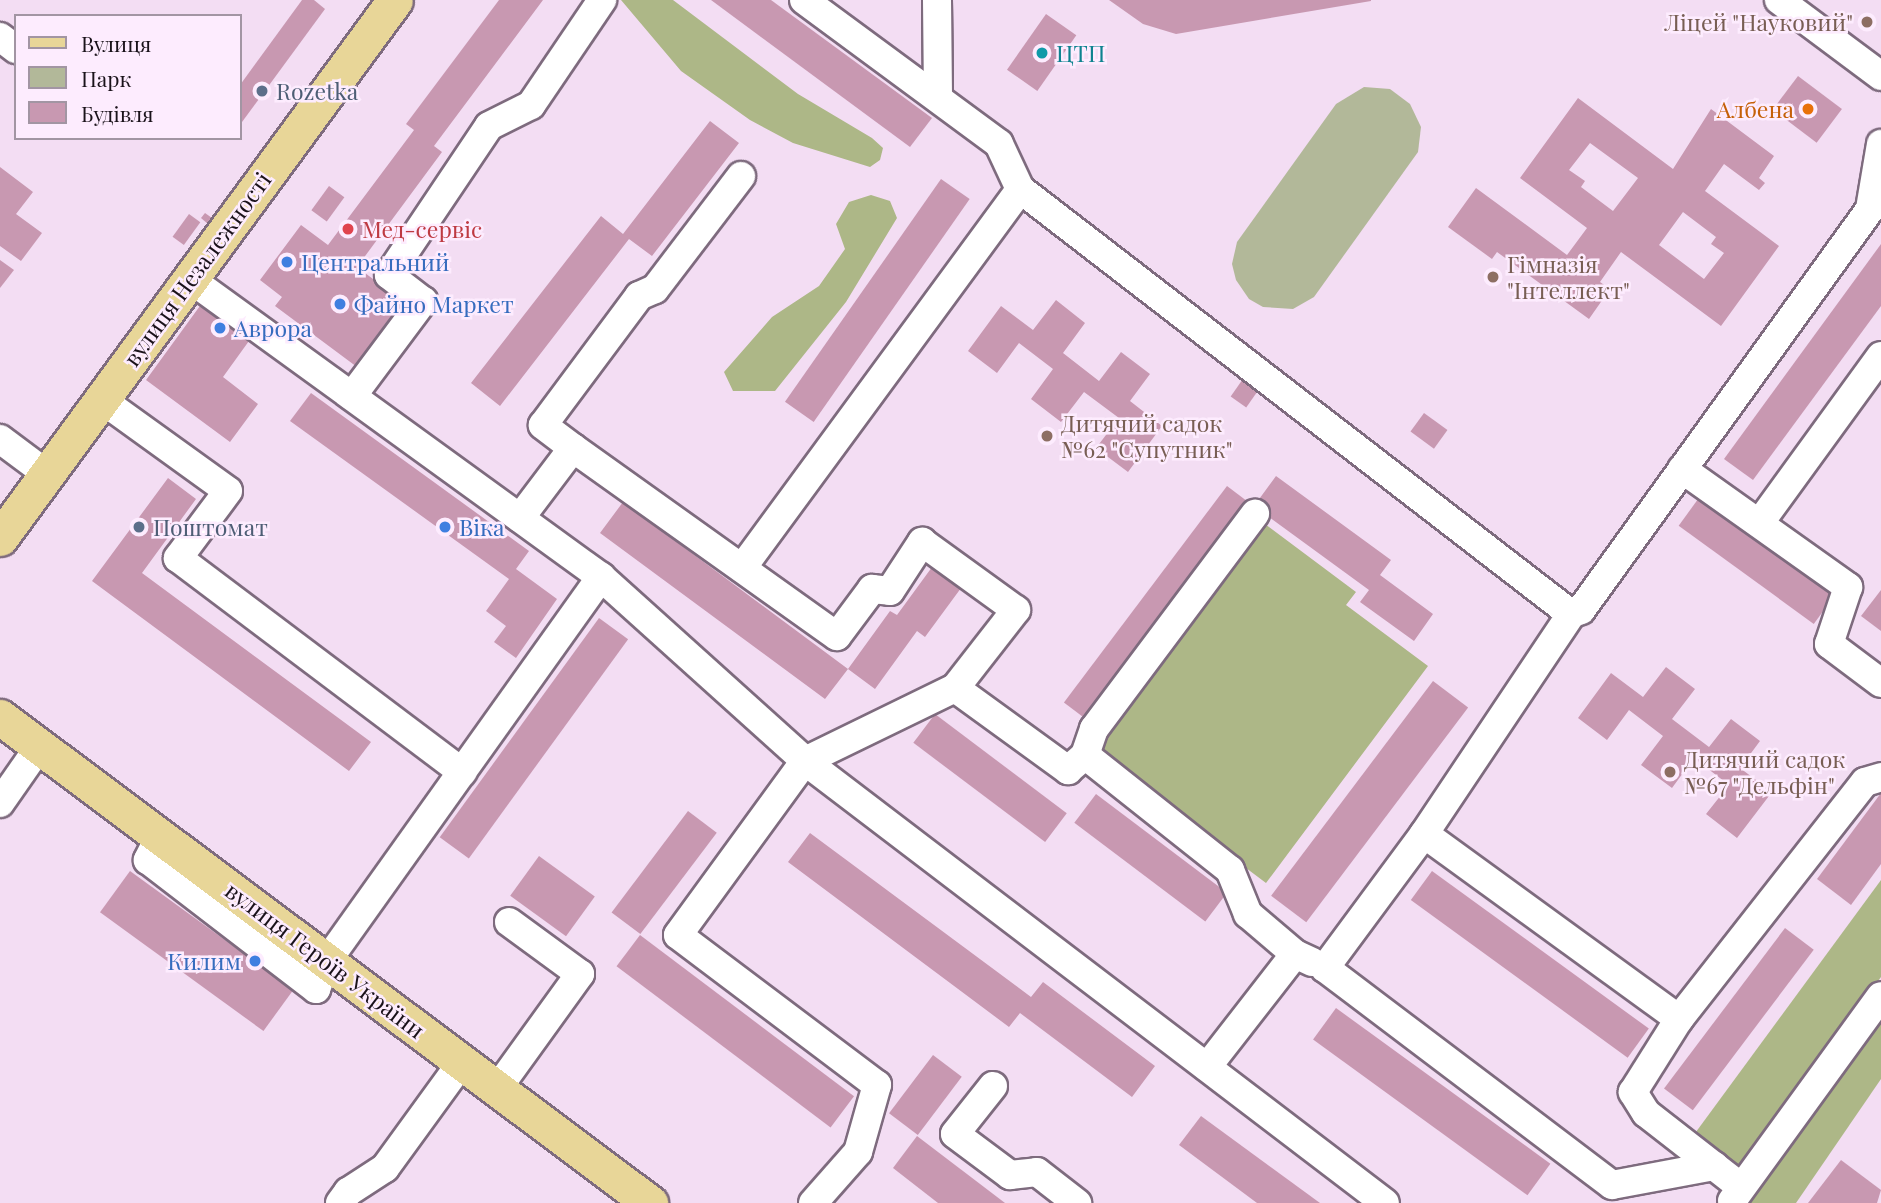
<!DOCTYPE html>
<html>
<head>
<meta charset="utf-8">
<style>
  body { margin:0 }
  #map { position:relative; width:1881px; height:1203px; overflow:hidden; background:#f3ddf3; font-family:"Playfair Display",serif }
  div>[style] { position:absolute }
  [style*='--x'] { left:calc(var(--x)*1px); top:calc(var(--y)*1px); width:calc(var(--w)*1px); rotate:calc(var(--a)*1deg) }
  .green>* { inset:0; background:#b2b899 }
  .forest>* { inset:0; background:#adb787 }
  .building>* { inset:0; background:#c898b1; transform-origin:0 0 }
  .roads { filter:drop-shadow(2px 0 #7e6b7e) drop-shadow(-2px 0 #7e6b7e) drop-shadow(0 2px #7e6b7e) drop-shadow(0 -2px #7e6b7e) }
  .minor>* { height:28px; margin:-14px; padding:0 14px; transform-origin:14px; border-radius:14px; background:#fff }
  .major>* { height:35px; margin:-17.5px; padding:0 17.5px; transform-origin:17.5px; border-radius:17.5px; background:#e8d698 }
  .dots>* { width:19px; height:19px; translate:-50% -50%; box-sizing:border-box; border:4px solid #fdecfe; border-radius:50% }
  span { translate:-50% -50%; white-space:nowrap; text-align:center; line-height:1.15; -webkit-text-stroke:5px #fdecfe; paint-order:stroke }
  .education-label { font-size:23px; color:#785e54 }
  .right { translate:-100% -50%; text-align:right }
  .left { translate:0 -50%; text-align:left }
  .culture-label { font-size:23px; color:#0d838f }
  .service-label { font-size:23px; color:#4e5e75 }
  .food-label { font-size:23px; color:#c56008 }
  .health-label { font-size:23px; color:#be3a42 }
  .shop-label { font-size:23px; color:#366cbe }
  .street-label { font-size:23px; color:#1a121a }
  .legend { position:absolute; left:14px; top:14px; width:228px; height:126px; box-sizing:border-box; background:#fdecfe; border:2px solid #a295a3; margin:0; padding:9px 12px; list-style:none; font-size:21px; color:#1a121a }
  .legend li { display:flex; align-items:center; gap:14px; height:35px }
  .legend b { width:35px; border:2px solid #a295a3 }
</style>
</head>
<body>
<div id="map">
  <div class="green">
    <div style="clip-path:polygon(1364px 87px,1390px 89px,1410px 104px,1421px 127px,1418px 152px,1314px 297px,1293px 309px,1263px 307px,1249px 299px,1236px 280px,1232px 264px,1237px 242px,1336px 104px)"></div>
  </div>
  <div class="forest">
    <div style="clip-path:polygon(621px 0,673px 0,798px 94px,872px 138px,883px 148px,880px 160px,870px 167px,793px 143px,750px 120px,681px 71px)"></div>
    <div style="clip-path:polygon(871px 195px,890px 201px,897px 218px,846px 302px,775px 391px,733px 391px,724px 372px,772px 317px,819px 286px,845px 249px,836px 224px,849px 202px)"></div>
    <div style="clip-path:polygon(1257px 518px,1356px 592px,1346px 605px,1428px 666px,1266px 883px,1085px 747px)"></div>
    <div style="clip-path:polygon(1881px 880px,1881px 977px,1738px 1172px,1693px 1136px)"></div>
    <div style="clip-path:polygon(1881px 1017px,1881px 1079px,1796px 1203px,1746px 1203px)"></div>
  </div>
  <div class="building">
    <div style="clip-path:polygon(302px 0,314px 0,325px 9px,242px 122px,240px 85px)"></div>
    <div style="clip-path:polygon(499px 0,543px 0,434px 146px,442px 152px,357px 267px,405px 303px,357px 367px,275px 306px,282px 297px,260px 280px,301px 225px,328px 245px,414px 130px,406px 124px)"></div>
    <div style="clip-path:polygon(711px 0,771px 0,932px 118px,910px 147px)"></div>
    <div style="clip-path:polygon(1109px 0,1371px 0,1371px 1px,1176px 34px,1143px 24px)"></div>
    <div style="left:1046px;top:14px;width:37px;height:68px;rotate:35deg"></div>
    <div style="left:1798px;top:76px;width:55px;height:42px;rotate:37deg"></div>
    <div style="clip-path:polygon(evenodd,1578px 98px,1673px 169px,1711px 109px,1774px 156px,1759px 178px,1765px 183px,1759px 190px,1724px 164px,1705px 191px,1779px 246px,1721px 326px,1621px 252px,1600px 282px,1610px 289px,1589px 319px,1497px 252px,1492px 259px,1448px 227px,1476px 188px,1567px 255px,1587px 228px,1520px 178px,1578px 98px,1590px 143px,1638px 178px,1613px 211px,1581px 187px,1585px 181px,1569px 170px,1590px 143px,1578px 98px,1683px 212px,1716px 237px,1711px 244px,1724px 253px,1704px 279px,1659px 245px,1683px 212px)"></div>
    <div style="clip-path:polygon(710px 121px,739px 143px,652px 256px,629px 239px,500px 406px,471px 383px,601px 216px,623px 234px)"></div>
    <div style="clip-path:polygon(0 167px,33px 192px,16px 214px,42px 233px,21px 261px,0 246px)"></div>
    <div style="left:941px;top:179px;width:35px;height:272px;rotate:35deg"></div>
    <div style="left:329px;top:186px;width:19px;height:30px;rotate:36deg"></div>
    <div style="clip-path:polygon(205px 213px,212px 218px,208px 224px,201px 218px)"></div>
    <div style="left:189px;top:214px;width:14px;height:28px;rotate:36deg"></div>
    <div style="clip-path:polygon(1881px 244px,1881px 306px,1753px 480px,1724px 459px)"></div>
    <div style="clip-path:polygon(0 260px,14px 270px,0 288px)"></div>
    <div style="clip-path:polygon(205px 299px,254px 334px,223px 377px,258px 404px,230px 442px,146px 380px)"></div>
    <div style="clip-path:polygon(1056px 300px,1085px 323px,1063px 353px,1099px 381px,1121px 352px,1150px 374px,1130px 401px,1162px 426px,1128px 472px,1096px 448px,1119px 418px,1084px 392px,1061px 422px,1031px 399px,1053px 369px,1019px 343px,997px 373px,968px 351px,1001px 306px,1033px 330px)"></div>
    <div style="left:1245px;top:376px;width:19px;height:25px;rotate:35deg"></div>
    <div style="clip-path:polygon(311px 393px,529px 551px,516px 569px,557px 599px,516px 658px,494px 642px,506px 626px,486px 611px,509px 579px,290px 421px)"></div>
    <div style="left:1424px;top:413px;width:29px;height:23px;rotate:36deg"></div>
    <div style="clip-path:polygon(1276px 476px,1391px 560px,1380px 575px,1433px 614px,1414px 641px,1360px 602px,1369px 590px,1254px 506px)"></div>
    <div style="clip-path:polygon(168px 478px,196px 499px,142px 573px,371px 742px,349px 771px,92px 581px)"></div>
    <div style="left:1227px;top:486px;width:34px;height:271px;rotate:37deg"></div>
    <div style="left:1701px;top:495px;width:167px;height:38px;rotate:36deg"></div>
    <div style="clip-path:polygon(623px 502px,848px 669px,890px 611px,897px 615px,935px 563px,964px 584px,925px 637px,917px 631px,875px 689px,848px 669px,825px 699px,600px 533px)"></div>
    <div style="clip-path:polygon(1881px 590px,1881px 631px,1861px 616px)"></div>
    <div style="left:599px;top:618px;width:36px;height:271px;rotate:36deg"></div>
    <div style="clip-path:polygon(1666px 667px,1695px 689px,1672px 719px,1709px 747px,1731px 719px,1760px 741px,1740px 768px,1772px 792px,1737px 838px,1706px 814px,1729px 785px,1694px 758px,1672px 788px,1641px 765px,1663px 736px,1629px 710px,1607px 740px,1578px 718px,1611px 673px,1643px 697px)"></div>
    <div style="left:1433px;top:681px;width:44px;height:269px;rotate:37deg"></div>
    <div style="left:935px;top:714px;width:165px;height:36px;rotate:37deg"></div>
    <div style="clip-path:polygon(1881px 793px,1881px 864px,1851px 905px,1817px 879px)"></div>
    <div style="left:1096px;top:794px;width:164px;height:36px;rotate:37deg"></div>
    <div style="left:688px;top:811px;width:36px;height:127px;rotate:37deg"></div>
    <div style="clip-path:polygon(810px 833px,1031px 997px,1043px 982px,1155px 1066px,1132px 1097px,1020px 1013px,1009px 1027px,788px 862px)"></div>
    <div style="left:539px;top:856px;width:69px;height:49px;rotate:36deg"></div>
    <div style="left:130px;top:871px;width:202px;height:51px;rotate:36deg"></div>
    <div style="left:1432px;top:871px;width:268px;height:36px;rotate:36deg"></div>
    <div style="left:1785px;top:928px;width:36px;height:201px;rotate:37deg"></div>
    <div style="left:640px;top:935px;width:268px;height:39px;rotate:37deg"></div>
    <div style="left:1336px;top:1008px;width:265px;height:39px;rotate:36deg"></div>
    <div style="left:933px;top:1055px;width:36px;height:73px;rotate:37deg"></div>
    <div style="clip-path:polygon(1201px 1116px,1320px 1203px,1257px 1203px,1179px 1145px)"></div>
    <div style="clip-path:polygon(917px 1136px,1005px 1203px,938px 1203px,893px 1168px)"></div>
    <div style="clip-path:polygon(1841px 1160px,1881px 1190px,1877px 1203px,1808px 1203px)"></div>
  </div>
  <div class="roads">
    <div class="minor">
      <div style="--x:804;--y:0;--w:242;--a:36.4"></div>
      <div style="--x:999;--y:144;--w:50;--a:65"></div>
      <div style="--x:1020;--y:189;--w:696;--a:37.64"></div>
      <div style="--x:937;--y:0;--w:98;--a:89.4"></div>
      <div style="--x:1779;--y:0;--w:127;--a:36.7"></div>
      <div style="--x:0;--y:37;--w:20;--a:37"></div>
      <div style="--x:190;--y:279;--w:508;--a:35.94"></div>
      <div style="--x:601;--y:577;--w:275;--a:42"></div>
      <div style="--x:805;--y:761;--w:729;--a:37.31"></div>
      <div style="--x:352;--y:396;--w:119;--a:-53.2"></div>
      <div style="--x:423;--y:301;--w:43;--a:-142.6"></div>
      <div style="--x:389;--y:275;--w:179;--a:-56.1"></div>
      <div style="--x:489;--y:126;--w:47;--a:-26.6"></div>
      <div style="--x:531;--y:105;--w:127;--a:-55.9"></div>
      <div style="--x:102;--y:400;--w:155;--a:35.8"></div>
      <div style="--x:228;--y:491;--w:84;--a:126.7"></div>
      <div style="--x:178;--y:558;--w:356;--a:37"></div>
      <div style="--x:0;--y:439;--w:59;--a:36.7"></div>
      <div style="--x:573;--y:448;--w:38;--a:-143"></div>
      <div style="--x:543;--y:425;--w:161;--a:-53.3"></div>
      <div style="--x:639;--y:296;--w:17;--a:-24"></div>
      <div style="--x:655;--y:289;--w:142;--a:-52.7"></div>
      <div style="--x:1682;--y:469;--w:204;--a:35.4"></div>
      <div style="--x:1848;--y:587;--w:60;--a:108.4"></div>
      <div style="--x:1829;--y:644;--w:65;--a:36.9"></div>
      <div style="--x:520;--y:518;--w:88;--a:-52.9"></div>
      <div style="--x:573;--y:448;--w:324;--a:35.5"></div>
      <div style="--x:837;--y:636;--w:59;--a:-53.3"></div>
      <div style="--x:872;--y:589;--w:18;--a:6"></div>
      <div style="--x:890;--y:591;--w:59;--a:-56.9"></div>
      <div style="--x:922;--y:542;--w:116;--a:35.9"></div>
      <div style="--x:1016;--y:610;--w:99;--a:128"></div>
      <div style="--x:1761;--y:521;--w:204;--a:-54"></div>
      <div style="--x:742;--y:568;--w:470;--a:-53.7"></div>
      <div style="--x:1085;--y:755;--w:28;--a:-71"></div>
      <div style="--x:1094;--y:729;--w:269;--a:-53.2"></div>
      <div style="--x:0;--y:803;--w:68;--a:-55.1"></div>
      <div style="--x:1424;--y:834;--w:167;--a:126.5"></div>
      <div style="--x:1325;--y:968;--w:360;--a:37.1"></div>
      <div style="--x:1612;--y:1185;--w:104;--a:-10.6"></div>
      <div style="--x:159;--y:838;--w:25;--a:117"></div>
      <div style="--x:148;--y:860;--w:212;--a:37.5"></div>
      <div style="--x:316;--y:989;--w:30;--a:-69"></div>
      <div style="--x:327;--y:961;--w:472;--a:-54.5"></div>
      <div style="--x:1679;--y:1019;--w:301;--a:-51.9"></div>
      <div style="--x:1865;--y:782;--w:17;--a:-17"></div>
      <div style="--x:1207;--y:1067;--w:143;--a:-52.1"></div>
      <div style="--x:1295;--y:954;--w:19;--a:25"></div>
      <div style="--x:993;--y:1086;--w:61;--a:128.4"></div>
      <div style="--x:955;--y:1134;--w:69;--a:36.7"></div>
      <div style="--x:1010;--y:1175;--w:27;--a:-6"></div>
      <div style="--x:1037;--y:1172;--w:51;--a:37.8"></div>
      <div style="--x:497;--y:1089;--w:142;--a:-54.2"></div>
      <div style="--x:580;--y:974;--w:88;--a:-143.8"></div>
      <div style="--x:1741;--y:1187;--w:120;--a:-142.1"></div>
      <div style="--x:1646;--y:1113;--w:25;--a:-122"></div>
      <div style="--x:1633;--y:1092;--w:86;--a:-57.8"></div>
      <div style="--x:1679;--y:1019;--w:315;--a:-144"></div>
      <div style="--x:1424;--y:834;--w:265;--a:-56.2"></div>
      <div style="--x:1571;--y:614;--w:11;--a:-22"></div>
      <div style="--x:1581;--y:610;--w:494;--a:-54.2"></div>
      <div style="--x:1870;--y:209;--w:66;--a:-80.4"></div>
      <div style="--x:1732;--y:1201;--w:253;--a:-54"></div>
      <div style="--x:340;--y:1203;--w:14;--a:-54"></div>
      <div style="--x:348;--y:1192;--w:44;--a:-33"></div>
      <div style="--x:385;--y:1168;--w:131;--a:-54"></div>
      <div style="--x:813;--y:1203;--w:68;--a:-48.6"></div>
      <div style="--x:858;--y:1152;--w:70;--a:-74.2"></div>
      <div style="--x:877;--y:1085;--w:249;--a:-143"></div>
      <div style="--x:678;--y:935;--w:215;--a:-53.9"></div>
      <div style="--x:805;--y:761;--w:167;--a:-26"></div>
      <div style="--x:955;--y:688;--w:140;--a:36"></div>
      <div style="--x:1068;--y:770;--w:23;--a:-41"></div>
      <div style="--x:1085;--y:755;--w:185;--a:38.4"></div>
      <div style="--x:1230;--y:870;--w:48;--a:67.8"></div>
      <div style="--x:1248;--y:914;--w:62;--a:40.4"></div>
    </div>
    <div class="major">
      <div style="--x:0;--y:538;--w:667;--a:-53.71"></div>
      <div style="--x:0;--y:717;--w:812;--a:36.79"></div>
    </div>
  </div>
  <div class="dots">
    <div style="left:1867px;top:22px;background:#8d6e63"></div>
    <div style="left:1042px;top:53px;background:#0f9aa8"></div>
    <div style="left:262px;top:91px;background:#5c6f8a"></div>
    <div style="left:1808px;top:109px;background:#e8710a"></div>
    <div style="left:348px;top:229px;background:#e0444e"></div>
    <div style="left:287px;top:262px;background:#3f7fe0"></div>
    <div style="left:1493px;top:277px;background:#8d6e63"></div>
    <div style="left:340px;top:304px;background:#3f7fe0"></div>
    <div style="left:220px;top:328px;background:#3f7fe0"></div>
    <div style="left:1047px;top:436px;background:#8d6e63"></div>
    <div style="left:139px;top:527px;background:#5c6f8a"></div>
    <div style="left:445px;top:527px;background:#3f7fe0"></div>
    <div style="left:1670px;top:772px;background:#8d6e63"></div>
    <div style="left:255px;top:961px;background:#3f7fe0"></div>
  </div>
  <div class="education-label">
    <span class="right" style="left:1853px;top:22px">Ліцей "Науковий"</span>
    <span class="left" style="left:1507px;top:277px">Гімназія<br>"Інтеллект"</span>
    <span class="left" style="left:1061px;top:436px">Дитячий садок<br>№62 "Супутник"</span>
    <span class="left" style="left:1684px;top:772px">Дитячий садок<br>№67 "Дельфін"</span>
  </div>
  <div class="culture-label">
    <span class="left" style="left:1056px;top:53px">ЦТП</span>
  </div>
  <div class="service-label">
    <span class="left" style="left:276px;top:91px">Rozetka</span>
    <span class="left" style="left:153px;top:527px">Поштомат</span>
  </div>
  <div class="food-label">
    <span class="right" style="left:1794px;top:109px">Албена</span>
  </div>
  <div class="health-label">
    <span class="left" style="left:362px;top:229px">Мед-сервіс</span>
  </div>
  <div class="shop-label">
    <span class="left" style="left:301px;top:262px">Центральний</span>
    <span class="left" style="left:354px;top:304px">Файно Маркет</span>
    <span class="left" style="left:234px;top:328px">Аврора</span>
    <span class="left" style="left:459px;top:527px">Віка</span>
    <span class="right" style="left:241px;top:961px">Килим</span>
  </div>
  <div class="street-label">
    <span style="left:197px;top:269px;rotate:-54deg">вулиця Незалежності</span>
    <span style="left:325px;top:960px;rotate:37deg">вулиця Героїв України</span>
  </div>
  <ul class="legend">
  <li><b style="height:9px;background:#e8d698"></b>Вулиця</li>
  <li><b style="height:19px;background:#b2b899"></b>Парк</li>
  <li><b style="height:19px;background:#c898b1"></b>Будівля</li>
  </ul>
</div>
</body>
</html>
